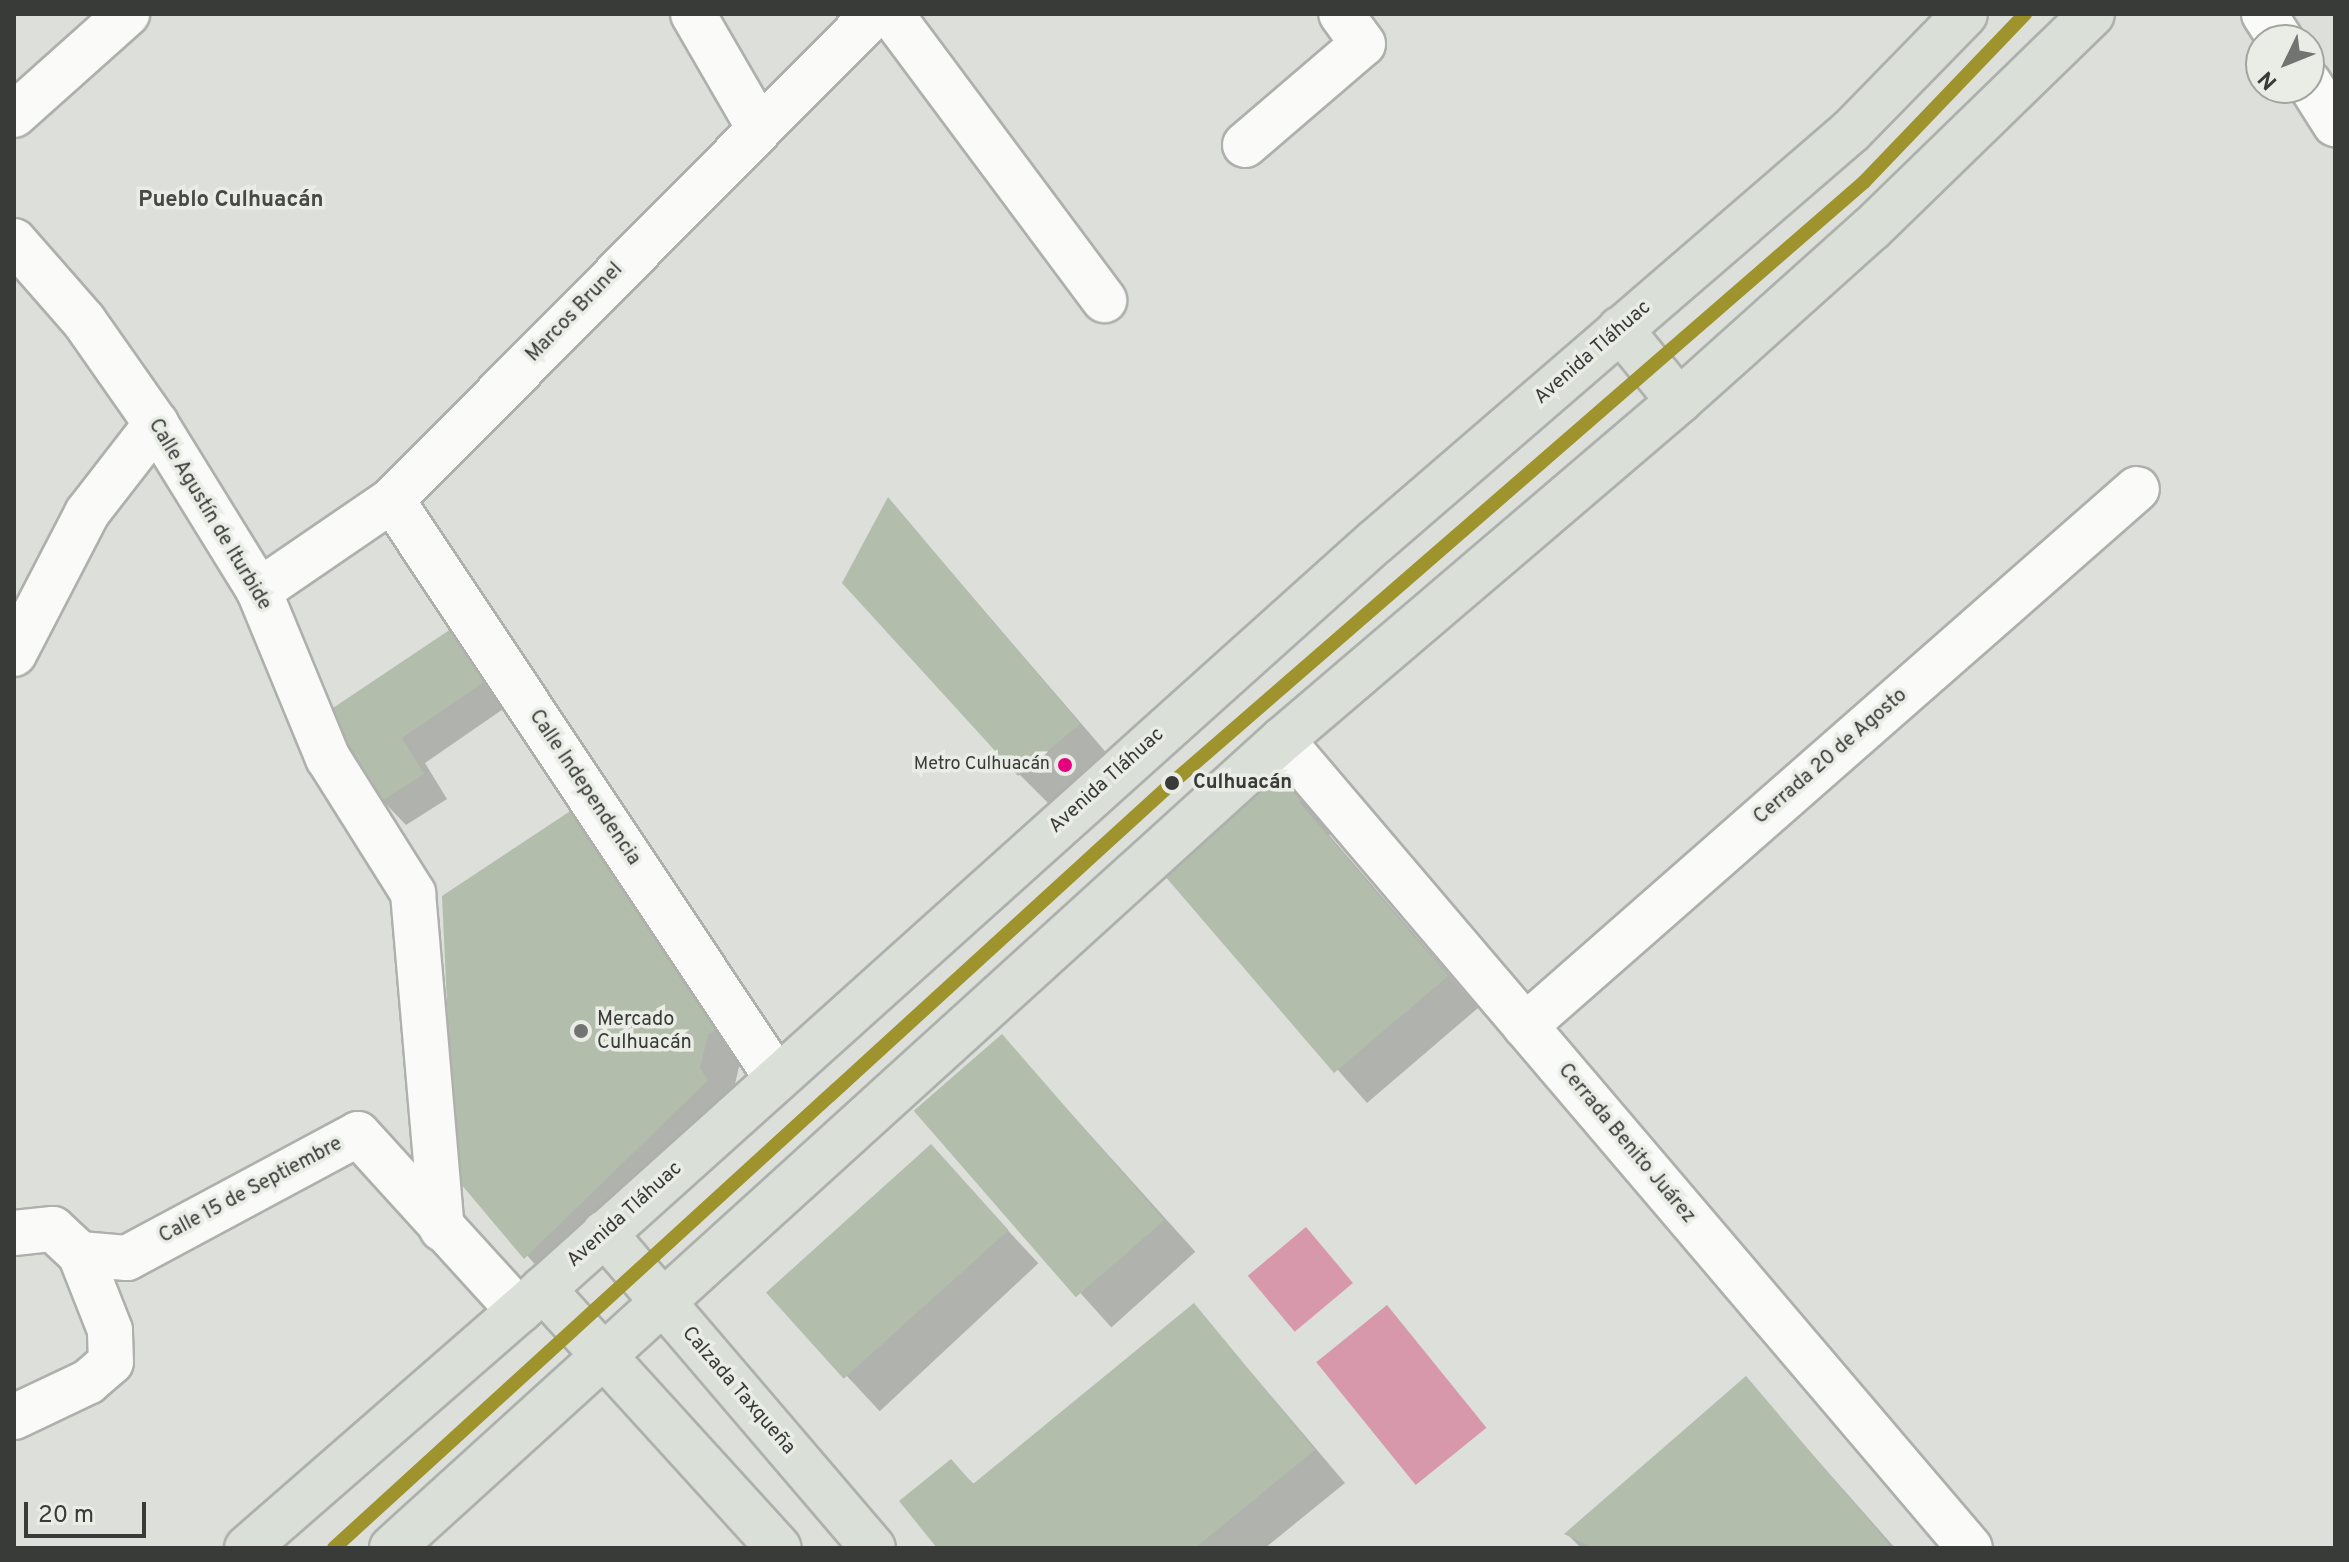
<!DOCTYPE html>
<html>
<head>
<meta charset="utf-8">
<style>
  body { margin:0 }
  #map { position:relative; width:2349px; height:1562px; overflow:hidden; background:#dcdfda; font-family:Overpass,sans-serif }
  div>[style] { position:absolute }
  [style*='--x'] { left:calc(var(--x)*1px); top:calc(var(--y)*1px); width:calc(var(--w)*1px); rotate:calc(var(--a)*1deg) }
  .water>* { inset:0; background:#d698aa; transform-origin:0 0 }
  .shadow>* { inset:0; background:#0003; transform-origin:0 0 }
  .building>* { inset:0; background:#b2bdac; transform-origin:0 0 }
  .roads { filter:drop-shadow(2px 0 #aeb0ac) drop-shadow(-2px 0 #aeb0ac) drop-shadow(0 2px #aeb0ac) drop-shadow(0 -2px #aeb0ac) }
  .minor>* { height:44px; margin:-22px; padding:0 22px; transform-origin:22px; border-radius:22px; background:#fafaf9 }
  .major>* { height:44px; margin:-22px; padding:0 22px; transform-origin:22px; border-radius:22px; background:#dae0d7 }
  .metro-1>* { height:14px; margin:-7px; padding:0 7px; transform-origin:7px; border-radius:7px; background:#9e932c }
  .dots>* { width:22px; height:22px; translate:-50% -50%; box-sizing:border-box; border:4px solid #e9ede6; border-radius:50% }
  span { translate:-50% -50%; white-space:nowrap; text-align:center; line-height:1.15; -webkit-text-stroke:7px #e9ede6; paint-order:stroke }
  .bus-label { font-size:18px; color:#393b38 }
  .right { translate:-100% -50%; text-align:right }
  .street-label { font-size:20px; color:#393b38 }
  .stop-label { font-size:20px; color:#393b38; font-weight:700 }
  .left { translate:0 -50%; text-align:left }
  .poi-label { font-size:20px; color:#393b38 }
  .neighbourhood-label { font-size:22px; color:#464a44; font-weight:700 }
  .frame { position:absolute; inset:0; border:16px solid #393b38; pointer-events:none }
  .north { position:absolute; left:2245px; top:24px; width:80px; height:80px; box-sizing:border-box; background:#e9ede6; border:2px solid #a3a6a0; border-radius:50%; rotate:227deg; font-size:22px; font-weight:700; line-height:32px; text-align:center; color:#393b38 }
  .north::after { content:''; display:block; margin:auto; width:28px; height:36px; background:#727471; clip-path:polygon(50% 0,100% 100%,50% 72%,0 100%) }
  .scale { position:absolute; left:24px; top:1502px; width:122px; height:36px; box-sizing:border-box; border:4px solid #393b38; border-top:0; padding-left:10px; font-size:24px; line-height:28px; white-space:nowrap; color:#393b38; -webkit-text-stroke:6px #e9ede6; paint-order:stroke }
</style>
</head>
<body>
<div id="map">
  <div class="water">
    <div style="left:1306px;top:1227px;width:73px;height:76px;rotate:50deg"></div>
    <div style="left:1387px;top:1305px;width:158px;height:91px;rotate:51deg"></div>
  </div>
  <div class="shadow">
    <div style="clip-path:polygon(889px 500px,1110px 757px,1051px 806px,1019px 774px)"></div>
    <div style="clip-path:polygon(451px 631px,475px 655px,509px 705px,425px 763px,447px 799px,406px 825px,382px 800px,338px 738px)"></div>
    <div style="clip-path:polygon(1294px 765px,1346px 821px,1329px 835px,1478px 1008px,1367px 1103px,1167px 876px)"></div>
    <div style="clip-path:polygon(575px 810px,749px 1059px,739px 1067px,731px 1101px,557px 1289px,457px 1177px)"></div>
    <div style="left:1002px;top:1037px;width:289px;height:113px;rotate:48deg"></div>
    <div style="left:930px;top:1147px;width:159px;height:217px;rotate:47deg"></div>
    <div style="clip-path:polygon(1194px 1305px,1345px 1483px,1265px 1548px,940px 1548px,951px 1462px,975px 1485px)"></div>
    <div style="clip-path:polygon(1745px 1378px,1895px 1548px,1581px 1548px,1567px 1534px)"></div>
  </div>
  <div class="building">
    <div style="clip-path:polygon(888px 497px,1080px 724px,1018px 776px,842px 583px)"></div>
    <div style="clip-path:polygon(451px 629px,487px 680px,402px 738px,424px 774px,380px 802px,337px 739px,327px 712px)"></div>
    <div style="clip-path:polygon(1294px 763px,1316px 788px,1299px 802px,1448px 976px,1334px 1073px,1164px 875px)"></div>
    <div style="clip-path:polygon(575px 808px,719px 1027px,708px 1035px,700px 1068px,708px 1080px,524px 1259px,455px 1177px,442px 896px)"></div>
    <div style="left:1002px;top:1034px;width:247px;height:117px;rotate:49deg"></div>
    <div style="left:931px;top:1144px;width:116px;height:222px;rotate:48deg"></div>
    <div style="clip-path:polygon(1194px 1303px,1315px 1450px,1195px 1548px,937px 1548px,899px 1501px,951px 1459px,973px 1484px)"></div>
    <div style="clip-path:polygon(1746px 1376px,1892px 1548px,1594px 1548px,1564px 1534px)"></div>
  </div>
  <div class="roads">
    <div class="minor">
      <div style="--x:693;--y:14;--w:129;--a:59.9"></div>
      <div style="--x:891;--y:14;--w:357;--a:53.3"></div>
      <div style="--x:2264;--y:14;--w:31;--a:57"></div>
      <div style="--x:2309;--y:83;--w:49;--a:57.6"></div>
      <div style="--x:14;--y:115;--w:152;--a:-41.8"></div>
      <div style="--x:1245;--y:145;--w:155;--a:-40.6"></div>
      <div style="--x:1363;--y:44;--w:37;--a:-126"></div>
      <div style="--x:14;--y:241;--w:106;--a:48.8"></div>
      <div style="--x:84;--y:321;--w:126;--a:55"></div>
      <div style="--x:156;--y:424;--w:196;--a:58.3"></div>
      <div style="--x:259;--y:591;--w:181;--a:67.6"></div>
      <div style="--x:328;--y:758;--w:160;--a:57.8"></div>
      <div style="--x:413;--y:893;--w:337;--a:85.1"></div>
      <div style="--x:392;--y:500;--w:693;--a:56.36"></div>
      <div style="--x:259;--y:591;--w:161;--a:-34.4"></div>
      <div style="--x:392;--y:500;--w:684;--a:-45.24"></div>
      <div style="--x:14;--y:654;--w:159;--a:-62.6"></div>
      <div style="--x:87;--y:513;--w:113;--a:-52.2"></div>
      <div style="--x:1282;--y:740;--w:1061;--a:49.59"></div>
      <div style="--x:1525;--y:1026;--w:814;--a:-41.27"></div>
      <div style="--x:14;--y:1233;--w:39;--a:-6"></div>
      <div style="--x:53;--y:1229;--w:37;--a:43"></div>
      <div style="--x:80;--y:1254;--w:47;--a:4.9"></div>
      <div style="--x:127;--y:1258;--w:262;--a:-28.2"></div>
      <div style="--x:358;--y:1134;--w:239;--a:47.7"></div>
      <div style="--x:14;--y:1417;--w:82;--a:-25.3"></div>
      <div style="--x:88;--y:1382;--w:30;--a:-41"></div>
      <div style="--x:111;--y:1362;--w:32;--a:-92"></div>
      <div style="--x:110;--y:1330;--w:82;--a:-111.5"></div>
    </div>
    <div class="major">
      <div style="--x:1620;--y:329;--w:93;--a:50.7"></div>
      <div style="--x:604;--y:1233;--w:414;--a:49.5"></div>
      <div style="--x:543;--y:1289;--w:350;--a:47.7"></div>
      <div style="--x:247;--y:1548;--w:361;--a:-41.1"></div>
      <div style="--x:519;--y:1311;--w:1151;--a:-41.94"></div>
      <div style="--x:1375;--y:542;--w:629;--a:-40.81"></div>
      <div style="--x:1851;--y:131;--w:163;--a:-45.7"></div>
      <div style="--x:392;--y:1548;--w:1202;--a:-42.24"></div>
      <div style="--x:1282;--y:740;--w:522;--a:-40.49"></div>
      <div style="--x:1679;--y:401;--w:258;--a:-41.9"></div>
      <div style="--x:1871;--y:229;--w:308;--a:-44.2"></div>
    </div>
  </div>
  <div class="metro-1">
    <div style="--x:334;--y:1548;--w:1135;--a:-42.39"></div>
    <div style="--x:1172;--y:783;--w:917;--a:-40.97"></div>
    <div style="--x:1864;--y:182;--w:233;--a:-46.2"></div>
  </div>
  <div class="dots">
    <div style="left:1065px;top:765px;background:#e5007d"></div>
    <div style="left:1172px;top:783px;background:#393b38"></div>
    <div style="left:581px;top:1031px;background:#727471"></div>
  </div>
  <div class="bus-label">
    <span class="right" style="left:1050px;top:765px">Metro Culhuacán</span>
  </div>
  <div class="street-label">
    <span style="left:575px;top:313px;rotate:-46deg">Marcos Brunel</span>
    <span style="left:1593px;top:353px;rotate:-41deg">Avenida Tláhuac</span>
    <span style="left:209px;top:515px;rotate:59deg">Calle Agustín de Iturbide</span>
    <span style="left:1831px;top:757px;rotate:-41deg">Cerrada 20 de Agosto</span>
    <span style="left:1107px;top:781px;rotate:-42deg">Avenida Tláhuac</span>
    <span style="left:584px;top:788px;rotate:56deg">Calle Independencia</span>
    <span style="left:1626px;top:1144px;rotate:50deg">Cerrada Benito Juárez</span>
    <span style="left:251px;top:1191px;rotate:-28deg">Calle 15 de Septiembre</span>
    <span style="left:625px;top:1215px;rotate:-42deg">Avenida Tláhuac</span>
    <span style="left:738px;top:1391px;rotate:49deg">Calzada Taxqueña</span>
  </div>
  <div class="stop-label">
    <span class="left" style="left:1193px;top:783px">Culhuacán</span>
  </div>
  <div class="poi-label">
    <span class="left" style="left:597px;top:1032px">Mercado<br>Culhuacán</span>
  </div>
  <div class="neighbourhood-label">
    <span style="left:231px;top:201px">Pueblo Culhuacán</span>
  </div>
  <div class="frame"></div>
  <div class="north">N</div>
  <div class="scale">20 m</div>
</div>
</body>
</html>
